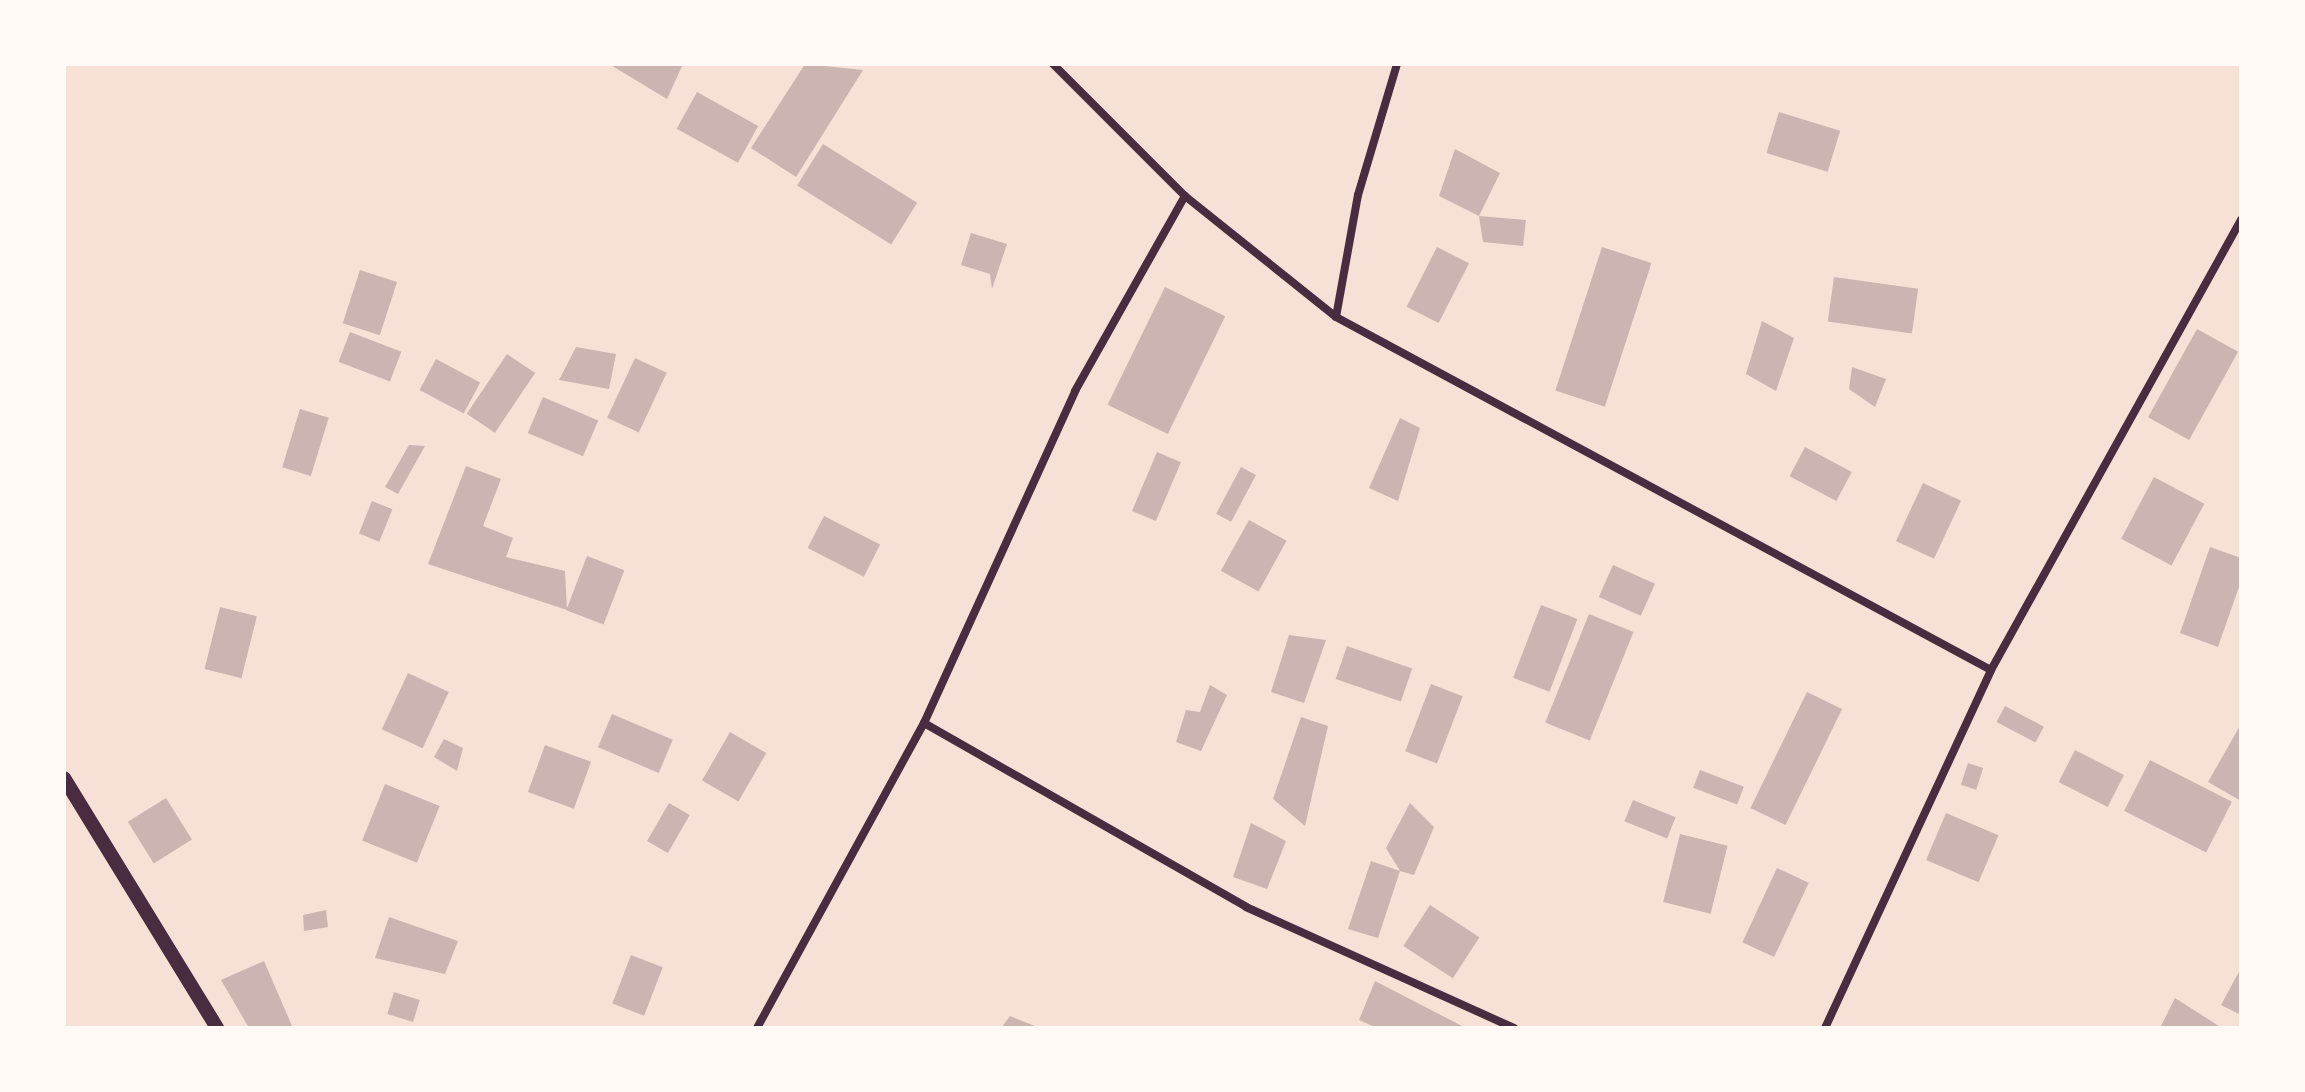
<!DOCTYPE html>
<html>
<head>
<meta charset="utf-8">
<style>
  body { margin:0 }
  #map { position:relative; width:2305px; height:1092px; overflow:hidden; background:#f7e1d7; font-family:"PT Sans",sans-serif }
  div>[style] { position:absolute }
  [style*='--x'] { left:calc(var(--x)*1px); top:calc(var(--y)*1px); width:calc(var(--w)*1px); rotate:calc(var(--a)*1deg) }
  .building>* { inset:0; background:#ccb4b1; transform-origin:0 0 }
  .minor>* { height:8px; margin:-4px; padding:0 4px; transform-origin:4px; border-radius:4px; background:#4a2c40 }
  .tertiary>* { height:14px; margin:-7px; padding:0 7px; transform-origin:7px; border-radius:7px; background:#4a2c40 }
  span { translate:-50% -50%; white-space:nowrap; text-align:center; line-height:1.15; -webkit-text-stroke:6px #fffaf5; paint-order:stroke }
  .frame { position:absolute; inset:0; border:66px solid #fffaf5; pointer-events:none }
</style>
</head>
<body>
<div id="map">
  <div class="building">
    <div style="clip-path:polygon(609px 64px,683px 64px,667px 99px)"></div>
    <div style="clip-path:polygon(805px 64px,863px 70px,796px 177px,751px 148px)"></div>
    <div style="left:697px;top:92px;width:70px;height:42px;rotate:29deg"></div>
    <div style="left:1779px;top:112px;width:64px;height:43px;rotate:17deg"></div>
    <div style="left:823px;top:144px;width:111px;height:49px;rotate:32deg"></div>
    <div style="clip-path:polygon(1455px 149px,1500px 173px,1479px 216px,1439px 196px)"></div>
    <div style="clip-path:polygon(1479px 216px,1526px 220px,1523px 246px,1483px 242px)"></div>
    <div style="clip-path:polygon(971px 233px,1007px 244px,992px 289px,990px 274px,961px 265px)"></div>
    <div style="left:1437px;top:247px;width:36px;height:67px;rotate:27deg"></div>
    <div style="left:1602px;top:247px;width:52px;height:151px;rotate:18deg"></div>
    <div style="left:360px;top:270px;width:39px;height:56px;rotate:18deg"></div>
    <div style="left:1834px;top:277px;width:85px;height:45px;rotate:8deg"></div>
    <div style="left:1165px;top:287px;width:67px;height:131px;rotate:26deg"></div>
    <div style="clip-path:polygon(1762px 321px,1794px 338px,1776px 391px,1746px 374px)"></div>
    <div style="left:2197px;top:329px;width:47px;height:101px;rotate:29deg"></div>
    <div style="left:350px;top:332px;width:55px;height:32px;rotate:21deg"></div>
    <div style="clip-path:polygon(576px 347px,616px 354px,609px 389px,559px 380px)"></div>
    <div style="left:507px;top:354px;width:34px;height:72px;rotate:34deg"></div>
    <div style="left:635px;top:358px;width:35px;height:66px;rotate:25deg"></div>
    <div style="left:436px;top:359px;width:50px;height:35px;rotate:28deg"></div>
    <div style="clip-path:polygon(1852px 367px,1886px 379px,1875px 407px,1849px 389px)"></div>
    <div style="left:543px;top:397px;width:60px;height:39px;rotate:23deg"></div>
    <div style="left:300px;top:409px;width:30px;height:61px;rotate:17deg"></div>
    <div style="clip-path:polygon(1400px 418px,1420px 428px,1398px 501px,1369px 488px)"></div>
    <div style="clip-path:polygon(409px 445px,425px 446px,398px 494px,385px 487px)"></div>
    <div style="left:1805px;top:447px;width:53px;height:33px;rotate:28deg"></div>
    <div style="left:1157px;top:452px;width:26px;height:64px;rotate:23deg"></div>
    <div style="clip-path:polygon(466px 466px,501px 479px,483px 526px,513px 538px,506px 557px,565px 571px,567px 610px,428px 564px)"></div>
    <div style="left:1241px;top:467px;width:17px;height:53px;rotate:28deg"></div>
    <div style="left:2154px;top:477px;width:57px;height:70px;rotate:28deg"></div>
    <div style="left:1923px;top:483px;width:42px;height:64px;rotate:25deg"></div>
    <div style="left:372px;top:501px;width:22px;height:35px;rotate:22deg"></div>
    <div style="left:824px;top:516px;width:63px;height:36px;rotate:27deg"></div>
    <div style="left:1249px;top:520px;width:43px;height:58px;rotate:29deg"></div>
    <div style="clip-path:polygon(2210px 547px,2241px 558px,2241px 581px,2218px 647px,2180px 633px)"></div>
    <div style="left:587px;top:556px;width:40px;height:58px;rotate:21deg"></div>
    <div style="left:1613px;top:565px;width:46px;height:35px;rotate:24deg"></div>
    <div style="left:1541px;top:605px;width:39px;height:78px;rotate:21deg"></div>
    <div style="left:220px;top:607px;width:38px;height:64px;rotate:14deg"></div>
    <div style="left:1589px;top:614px;width:48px;height:117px;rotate:22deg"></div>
    <div style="clip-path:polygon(1289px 635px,1326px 640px,1304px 703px,1271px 692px)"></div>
    <div style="left:1347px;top:646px;width:69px;height:35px;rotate:19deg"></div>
    <div style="left:408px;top:673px;width:45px;height:62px;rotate:25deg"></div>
    <div style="left:1431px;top:684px;width:34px;height:72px;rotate:21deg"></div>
    <div style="clip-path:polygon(1210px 685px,1227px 695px,1201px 751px,1176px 742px,1186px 710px,1200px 712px)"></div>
    <div style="left:1807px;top:692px;width:39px;height:129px;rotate:26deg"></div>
    <div style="left:2005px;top:706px;width:44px;height:18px;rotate:28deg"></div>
    <div style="left:612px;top:714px;width:66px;height:36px;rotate:23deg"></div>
    <div style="clip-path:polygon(1301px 717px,1328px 726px,1305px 826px,1273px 799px)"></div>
    <div style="clip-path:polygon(2241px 724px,2241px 801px,2208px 782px)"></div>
    <div style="left:730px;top:732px;width:42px;height:56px;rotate:30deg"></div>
    <div style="clip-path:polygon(444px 739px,463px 748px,457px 771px,434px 757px)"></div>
    <div style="left:545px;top:745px;width:49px;height:50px;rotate:20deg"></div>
    <div style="left:2075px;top:750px;width:55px;height:36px;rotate:27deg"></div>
    <div style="left:2150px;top:760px;width:92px;height:57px;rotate:27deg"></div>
    <div style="left:1968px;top:763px;width:16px;height:23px;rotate:18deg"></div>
    <div style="left:1700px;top:770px;width:47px;height:19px;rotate:21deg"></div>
    <div style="left:385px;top:784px;width:59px;height:61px;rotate:22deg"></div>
    <div style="left:166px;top:798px;width:49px;height:45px;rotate:58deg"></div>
    <div style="left:1633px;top:800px;width:46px;height:23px;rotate:22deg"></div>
    <div style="left:669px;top:803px;width:24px;height:44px;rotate:30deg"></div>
    <div style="clip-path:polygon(1410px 803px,1434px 827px,1414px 875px,1400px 871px,1378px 938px,1348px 929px,1371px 861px,1400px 871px,1386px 848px)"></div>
    <div style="left:1946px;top:813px;width:57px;height:51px;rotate:23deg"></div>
    <div style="clip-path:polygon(1251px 823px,1286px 841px,1267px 889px,1233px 877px)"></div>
    <div style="left:1680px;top:834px;width:49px;height:70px;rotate:14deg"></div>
    <div style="left:1777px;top:868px;width:35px;height:82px;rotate:25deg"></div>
    <div style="left:1430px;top:905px;width:59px;height:49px;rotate:33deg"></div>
    <div style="clip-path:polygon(326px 910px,328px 927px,304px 931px,303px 915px)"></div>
    <div style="clip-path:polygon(389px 917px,458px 941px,445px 974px,375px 958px)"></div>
    <div style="left:631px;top:955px;width:34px;height:52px;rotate:21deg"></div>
    <div style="clip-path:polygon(264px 961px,292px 1026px,290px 1028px,249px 1028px,221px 980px)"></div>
    <div style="clip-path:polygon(2241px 968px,2241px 1015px,2221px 1005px)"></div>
    <div style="clip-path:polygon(1375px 981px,1466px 1028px,1377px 1028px,1359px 1020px)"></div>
    <div style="left:394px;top:992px;width:27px;height:23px;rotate:17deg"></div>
    <div style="clip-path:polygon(2175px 998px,2222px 1028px,2160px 1028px)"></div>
    <div style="clip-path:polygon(1010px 1016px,1040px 1028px,1001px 1028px)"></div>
  </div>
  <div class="minor">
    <div style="--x:1053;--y:64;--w:187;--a:45"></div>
    <div style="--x:1185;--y:196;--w:193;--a:38.7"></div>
    <div style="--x:1336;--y:317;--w:744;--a:28.32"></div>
    <div style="--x:1336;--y:317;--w:124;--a:-79.8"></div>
    <div style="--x:1358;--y:195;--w:137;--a:-73.4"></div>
    <div style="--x:924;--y:723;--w:371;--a:29.7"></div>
    <div style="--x:1246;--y:907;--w:294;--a:24.3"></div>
    <div style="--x:757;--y:1028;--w:348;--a:-61.3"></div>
    <div style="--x:924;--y:723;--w:365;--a:-65.5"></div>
    <div style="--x:1075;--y:391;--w:224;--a:-60.6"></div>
    <div style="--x:1825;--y:1028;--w:395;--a:-65.1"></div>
    <div style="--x:1991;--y:670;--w:515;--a:-60.95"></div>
  </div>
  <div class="tertiary">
    <div style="--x:64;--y:778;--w:293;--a:58.5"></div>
  </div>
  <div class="frame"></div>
</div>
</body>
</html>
